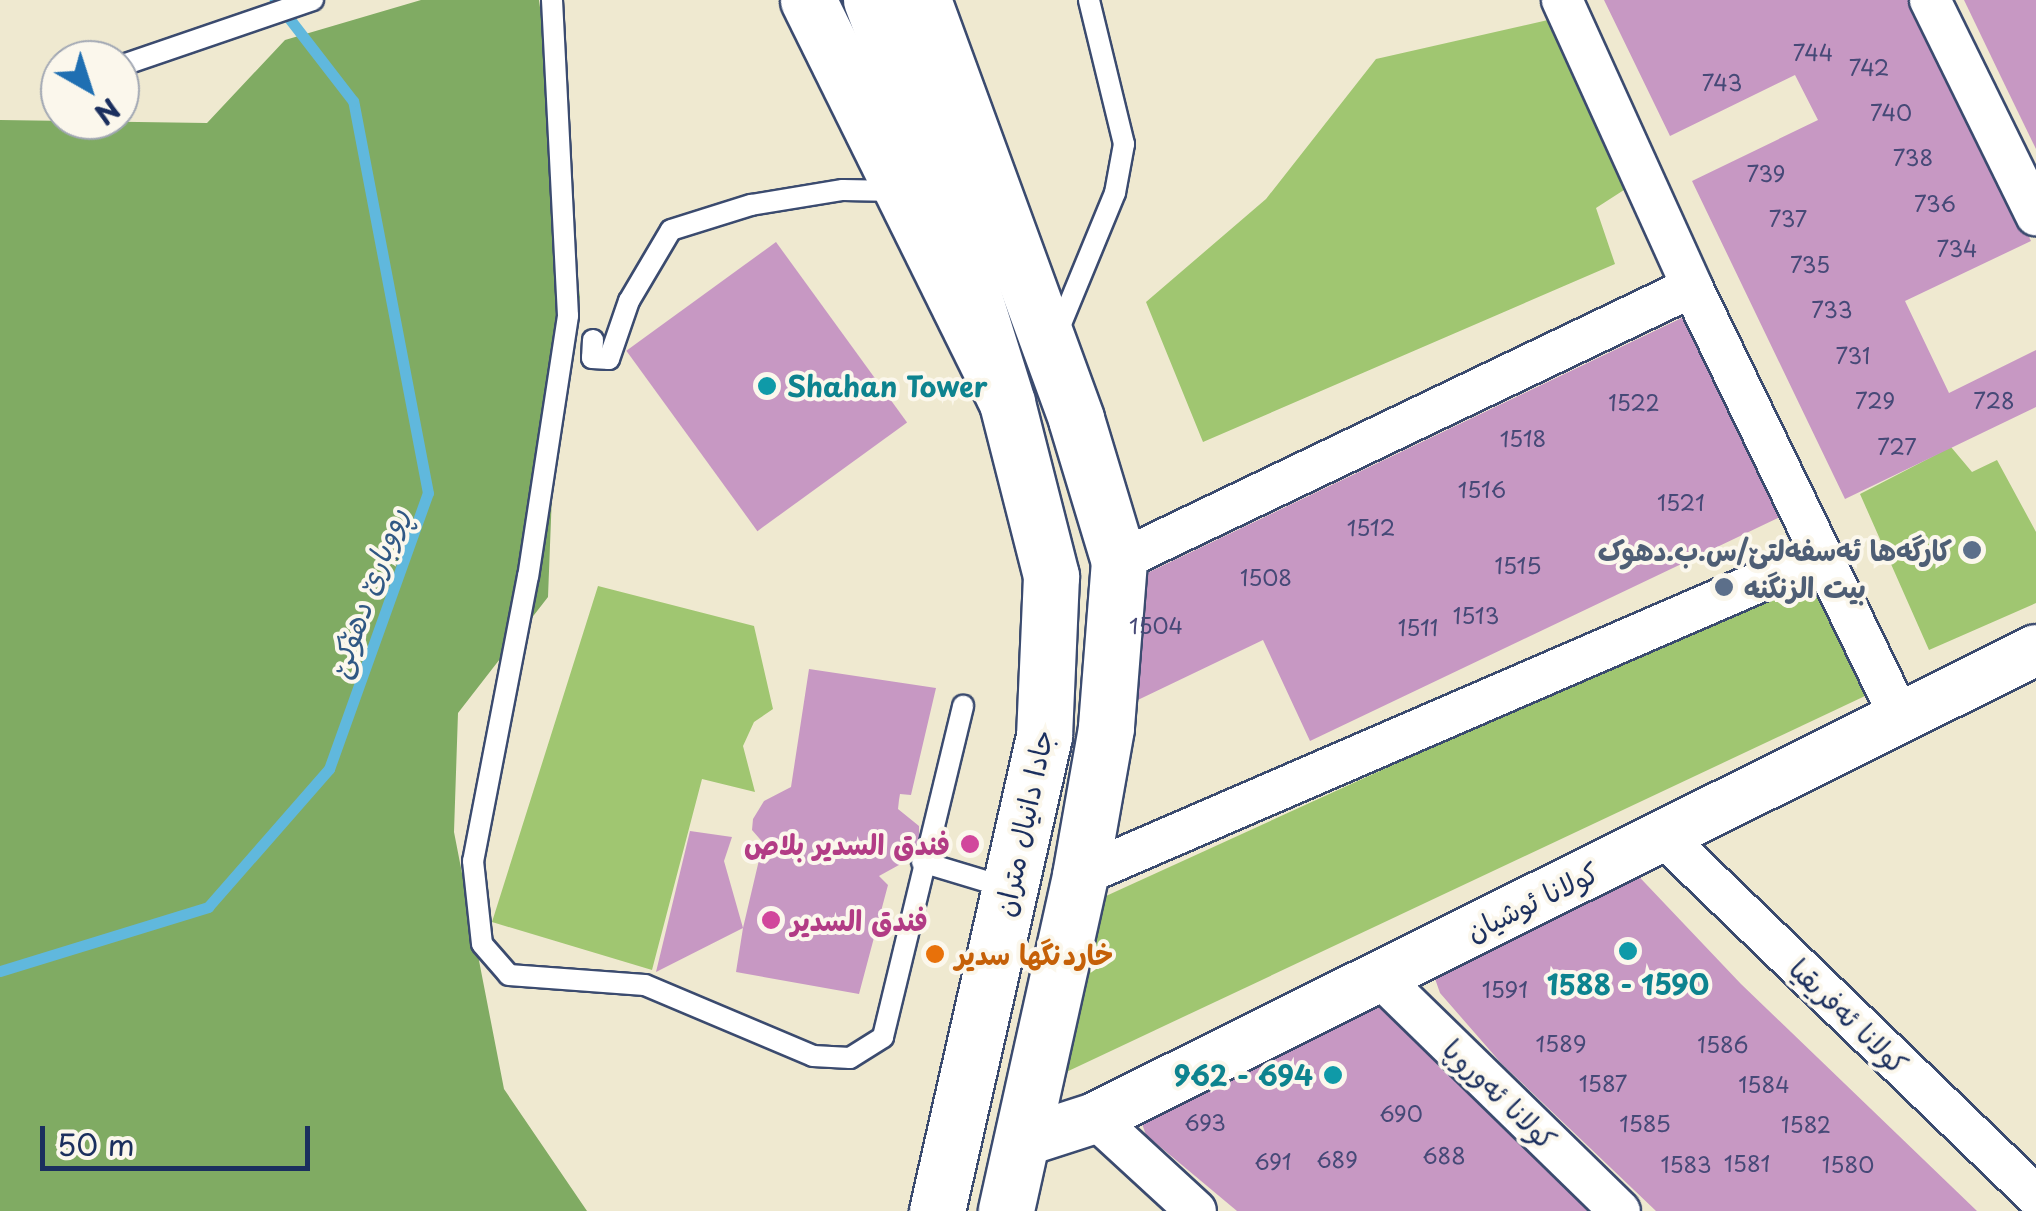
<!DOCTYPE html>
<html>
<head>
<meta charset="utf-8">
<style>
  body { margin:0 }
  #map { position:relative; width:2036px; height:1211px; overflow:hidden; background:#efe9d0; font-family:"Playpen Sans","Playpen Sans Arabic",sans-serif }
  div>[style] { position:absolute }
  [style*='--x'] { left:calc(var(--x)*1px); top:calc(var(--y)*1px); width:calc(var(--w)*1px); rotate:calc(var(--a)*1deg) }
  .green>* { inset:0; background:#a0c671 }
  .forest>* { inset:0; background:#80ab63 }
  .stream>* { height:11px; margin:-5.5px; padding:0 5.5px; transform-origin:5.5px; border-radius:5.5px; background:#60b8dd }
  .building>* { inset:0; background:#c798c3; transform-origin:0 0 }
  .roads { filter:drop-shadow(2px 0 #3b4b6f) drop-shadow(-2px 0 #3b4b6f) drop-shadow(0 2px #3b4b6f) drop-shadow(0 -2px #3b4b6f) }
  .service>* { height:20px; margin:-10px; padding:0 10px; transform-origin:10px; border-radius:10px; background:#fff }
  .minor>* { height:40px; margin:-20px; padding:0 20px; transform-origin:20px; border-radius:20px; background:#fff }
  .tertiary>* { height:50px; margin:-25px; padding:0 25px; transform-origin:25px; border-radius:25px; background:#fff }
  .primary>* { height:55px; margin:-27.5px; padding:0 27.5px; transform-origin:27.5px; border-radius:27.5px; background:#fff }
  .motorway>* { height:55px; margin:-27.5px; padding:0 27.5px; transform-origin:27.5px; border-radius:27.5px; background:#fff }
  .dots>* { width:28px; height:28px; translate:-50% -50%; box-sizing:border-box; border:5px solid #fbf7ec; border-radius:50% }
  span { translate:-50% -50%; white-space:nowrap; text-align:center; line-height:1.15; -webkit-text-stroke:8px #fbf7ec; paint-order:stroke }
  .number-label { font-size:22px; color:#464977 }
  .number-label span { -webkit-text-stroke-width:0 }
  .culture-label { font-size:28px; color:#0d838f; font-weight:700 }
  .left { translate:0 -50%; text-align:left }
  .right { translate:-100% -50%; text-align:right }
  .service-label { font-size:28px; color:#4e5e75; font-weight:700 }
  .street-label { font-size:28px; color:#1b2f5e }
  .hotel-label { font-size:28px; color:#b23c85; font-weight:700 }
  .food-label { font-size:28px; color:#c56008; font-weight:700 }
  .water-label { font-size:30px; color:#305884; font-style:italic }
  .north { position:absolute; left:40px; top:40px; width:100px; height:100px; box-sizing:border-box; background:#fbf7ec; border:2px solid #a1a7b3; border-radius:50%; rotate:141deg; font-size:28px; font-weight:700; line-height:40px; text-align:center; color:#1b2f5e }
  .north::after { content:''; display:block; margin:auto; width:35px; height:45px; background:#1f6fb2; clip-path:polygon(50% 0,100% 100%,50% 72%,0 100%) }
  .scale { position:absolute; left:40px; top:1126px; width:270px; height:45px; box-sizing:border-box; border:5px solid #1b2f5e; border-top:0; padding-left:12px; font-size:30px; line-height:35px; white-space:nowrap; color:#1b2f5e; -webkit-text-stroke:8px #fbf7ec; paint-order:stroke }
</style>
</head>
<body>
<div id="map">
  <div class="green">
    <div style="clip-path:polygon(1548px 20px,1627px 188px,1596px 208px,1615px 264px,1203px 442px,1146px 302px,1266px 199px,1376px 59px)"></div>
    <div style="clip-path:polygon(1951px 447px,1972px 472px,1997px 460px,2036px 532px,2036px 603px,1929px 650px,1860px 494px)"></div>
    <div style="clip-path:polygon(1811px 574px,1865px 696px,1062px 1074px,1095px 901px)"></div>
    <div style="clip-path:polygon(598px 586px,754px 626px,773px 709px,754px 722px,743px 746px,755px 792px,702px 779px,652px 970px,492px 922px)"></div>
  </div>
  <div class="forest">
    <div style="clip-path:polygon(421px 0,539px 0,580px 297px,553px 468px,548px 597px,458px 713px,454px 832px,504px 1089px,587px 1211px,0 1211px,0 120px,207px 123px,285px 40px)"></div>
  </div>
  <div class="stream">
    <div style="--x:0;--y:971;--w:218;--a:-17.1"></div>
    <div style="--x:208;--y:907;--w:184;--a:-48.8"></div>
    <div style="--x:329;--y:769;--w:293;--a:-70.3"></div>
    <div style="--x:428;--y:493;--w:399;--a:-100.8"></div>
    <div style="--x:353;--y:101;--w:128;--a:-127.7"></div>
  </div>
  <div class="building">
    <div style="clip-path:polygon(1604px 0,1915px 0,2031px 241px,1905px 301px,1949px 393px,2036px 350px,2036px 407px,1845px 499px,1692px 181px,1818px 120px,1795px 75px,1670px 136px)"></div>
    <div style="clip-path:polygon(1964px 0,2036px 0,2036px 149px,2001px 77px)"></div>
    <div style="left:776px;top:242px;width:223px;height:185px;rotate:54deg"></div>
    <div style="clip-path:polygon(1690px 314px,1784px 515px,1310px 741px,1263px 640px,1119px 709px,1122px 585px)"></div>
    <div style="clip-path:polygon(809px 669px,936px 688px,911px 795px,900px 794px,899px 800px,898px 809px,919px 826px,919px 841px,908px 860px,879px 876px,888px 885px,859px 994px,736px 972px,743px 928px,656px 972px,690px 831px,732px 837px,724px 861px,743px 928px,759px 860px,765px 864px,774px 855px,752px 830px,753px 819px,764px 801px,791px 787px)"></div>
    <div style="clip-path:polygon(1627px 864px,1741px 984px,1977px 1211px,1656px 1211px,1501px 1063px,1440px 993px,1433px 973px)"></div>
    <div style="clip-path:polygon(1370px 992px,1592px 1211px,1237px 1211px,1146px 1135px,1140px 1118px)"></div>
  </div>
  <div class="roads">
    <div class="service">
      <div style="--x:552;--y:0;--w:316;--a:87.1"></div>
      <div style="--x:568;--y:316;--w:263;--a:98.7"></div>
      <div style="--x:528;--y:576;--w:290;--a:100.9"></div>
      <div style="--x:473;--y:861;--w:83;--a:83.8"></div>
      <div style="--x:482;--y:944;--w:41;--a:48.9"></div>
      <div style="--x:509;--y:975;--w:136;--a:4.2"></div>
      <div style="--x:645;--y:985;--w:182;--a:22.9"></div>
      <div style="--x:813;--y:1056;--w:37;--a:3"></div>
      <div style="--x:850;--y:1058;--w:39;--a:-32"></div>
      <div style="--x:883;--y:1037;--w:341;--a:-76.4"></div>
      <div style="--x:120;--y:66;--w:204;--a:-18.9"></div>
      <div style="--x:1056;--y:336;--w:155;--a:-67.6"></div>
      <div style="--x:1115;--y:193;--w:50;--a:-79.6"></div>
      <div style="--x:1124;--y:144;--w:148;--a:-103.7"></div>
      <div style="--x:593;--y:340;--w:18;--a:93"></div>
      <div style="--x:592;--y:358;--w:17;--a:3"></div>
      <div style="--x:609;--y:359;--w:61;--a:-71"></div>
      <div style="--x:629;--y:301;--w:82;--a:-59.4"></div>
      <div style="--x:671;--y:230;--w:84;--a:-17.4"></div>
      <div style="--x:751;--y:205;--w:93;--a:-9.3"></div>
      <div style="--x:843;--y:190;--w:54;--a:1.1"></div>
      <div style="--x:922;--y:862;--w:90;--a:16.8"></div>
    </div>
    <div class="minor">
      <div style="--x:1562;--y:0;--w:315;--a:65.6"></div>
      <div style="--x:1692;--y:287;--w:479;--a:64.2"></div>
      <div style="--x:1930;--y:0;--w:240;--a:63.8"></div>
      <div style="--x:1119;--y:561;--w:635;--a:-25.56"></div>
      <div style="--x:1663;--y:836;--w:518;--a:43.98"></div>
      <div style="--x:1080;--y:876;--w:805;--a:-23.41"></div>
      <div style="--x:1380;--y:977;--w:335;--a:44.3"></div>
      <div style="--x:1095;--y:1118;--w:137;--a:42.6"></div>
    </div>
    <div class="tertiary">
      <div style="--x:1024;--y:1141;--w:75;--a:-17.9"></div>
      <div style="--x:1095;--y:1118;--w:1051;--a:-26.44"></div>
    </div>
    <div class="primary">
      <div style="--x:808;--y:0;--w:449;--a:63.7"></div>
      <div style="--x:1007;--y:403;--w:179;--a:75.7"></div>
      <div style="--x:1051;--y:576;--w:160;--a:92.5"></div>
      <div style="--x:1044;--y:736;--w:487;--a:102.7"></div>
      <div style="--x:923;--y:0;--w:446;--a:69.9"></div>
      <div style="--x:1076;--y:419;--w:148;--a:73.2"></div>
      <div style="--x:1119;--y:561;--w:168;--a:94.5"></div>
      <div style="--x:1106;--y:728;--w:150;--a:100"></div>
      <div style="--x:1080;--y:876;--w:343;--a:102.5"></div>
    </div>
    <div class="motorway">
      <div style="--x:871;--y:0;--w:157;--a:69.1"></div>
      <div style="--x:927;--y:147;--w:268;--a:72.6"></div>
    </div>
  </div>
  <div class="dots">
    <div style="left:767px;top:386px;background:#0f9aa8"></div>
    <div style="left:1972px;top:550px;background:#5c6f8a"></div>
    <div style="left:1724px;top:587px;background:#5c6f8a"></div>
    <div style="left:970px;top:844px;background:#d1479c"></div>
    <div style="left:771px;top:920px;background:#d1479c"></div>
    <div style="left:1628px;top:951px;background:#0f9aa8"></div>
    <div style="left:935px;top:954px;background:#e8710a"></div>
    <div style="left:1333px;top:1075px;background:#0f9aa8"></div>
  </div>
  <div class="number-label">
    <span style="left:1813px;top:52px">744</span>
    <span style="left:1869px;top:67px">742</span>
    <span style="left:1722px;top:82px">743</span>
    <span style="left:1891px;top:112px">740</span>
    <span style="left:1913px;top:157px">738</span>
    <span style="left:1766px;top:173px">739</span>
    <span style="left:1935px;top:203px">736</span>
    <span style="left:1788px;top:218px">737</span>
    <span style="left:1957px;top:248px">734</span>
    <span style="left:1810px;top:264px">735</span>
    <span style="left:1832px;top:309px">733</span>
    <span style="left:1853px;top:355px">731</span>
    <span style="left:1875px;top:400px">729</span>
    <span style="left:1994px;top:400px">728</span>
    <span style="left:1634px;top:402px">1522</span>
    <span style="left:1523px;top:438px">1518</span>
    <span style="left:1897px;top:446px">727</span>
    <span style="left:1482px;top:489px">1516</span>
    <span style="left:1681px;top:502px">1521</span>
    <span style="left:1371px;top:527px">1512</span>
    <span style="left:1518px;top:565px">1515</span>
    <span style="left:1266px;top:577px">1508</span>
    <span style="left:1476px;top:615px">1513</span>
    <span style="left:1156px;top:625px">1504</span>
    <span style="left:1418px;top:627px">1511</span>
    <span style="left:1505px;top:989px">1591</span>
    <span style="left:1561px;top:1043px">1589</span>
    <span style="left:1723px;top:1044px">1586</span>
    <span style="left:1603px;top:1083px">1587</span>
    <span style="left:1764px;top:1084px">1584</span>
    <span style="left:1401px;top:1113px">690</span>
    <span style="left:1205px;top:1122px">693</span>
    <span style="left:1645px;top:1123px">1585</span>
    <span style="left:1806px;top:1124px">1582</span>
    <span style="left:1444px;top:1155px">688</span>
    <span style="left:1337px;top:1159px">689</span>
    <span style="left:1273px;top:1161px">691</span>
    <span style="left:1747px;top:1163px">1581</span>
    <span style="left:1686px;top:1164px">1583</span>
    <span style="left:1848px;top:1164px">1580</span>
  </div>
  <div class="culture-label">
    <span class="left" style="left:787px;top:386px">Shahan Tower</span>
    <span style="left:1628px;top:984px">1588 - 1590</span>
    <span class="right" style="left:1313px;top:1075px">962 - 694</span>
  </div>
  <div class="service-label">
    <span class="right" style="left:1952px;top:550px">کارگەھا ئەسفەلتێ/س.ب.دھوک</span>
    <span class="left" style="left:1744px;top:587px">بيت الزنگنه</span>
  </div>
  <div class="street-label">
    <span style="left:1023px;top:823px;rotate:-78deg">جادا دانيال متران</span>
    <span style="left:1532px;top:901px;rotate:-26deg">كولانا ئوشيان</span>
    <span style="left:1849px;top:1016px;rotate:44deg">كولانا ئه‌فریقیا</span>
    <span style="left:1500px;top:1094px;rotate:44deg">كولانا ئه‌وروپا</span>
  </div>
  <div class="hotel-label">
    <span class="right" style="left:950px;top:844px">فندق السدير بلاص</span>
    <span class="left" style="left:791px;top:920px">فندق السدير</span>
  </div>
  <div class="food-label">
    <span class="left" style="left:955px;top:954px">خاردنگها سدير</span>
  </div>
  <div class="water-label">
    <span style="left:366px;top:592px;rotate:-70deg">ڕووبارێ دهۆكێ</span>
  </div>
  <div class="north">N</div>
  <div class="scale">50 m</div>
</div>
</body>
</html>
